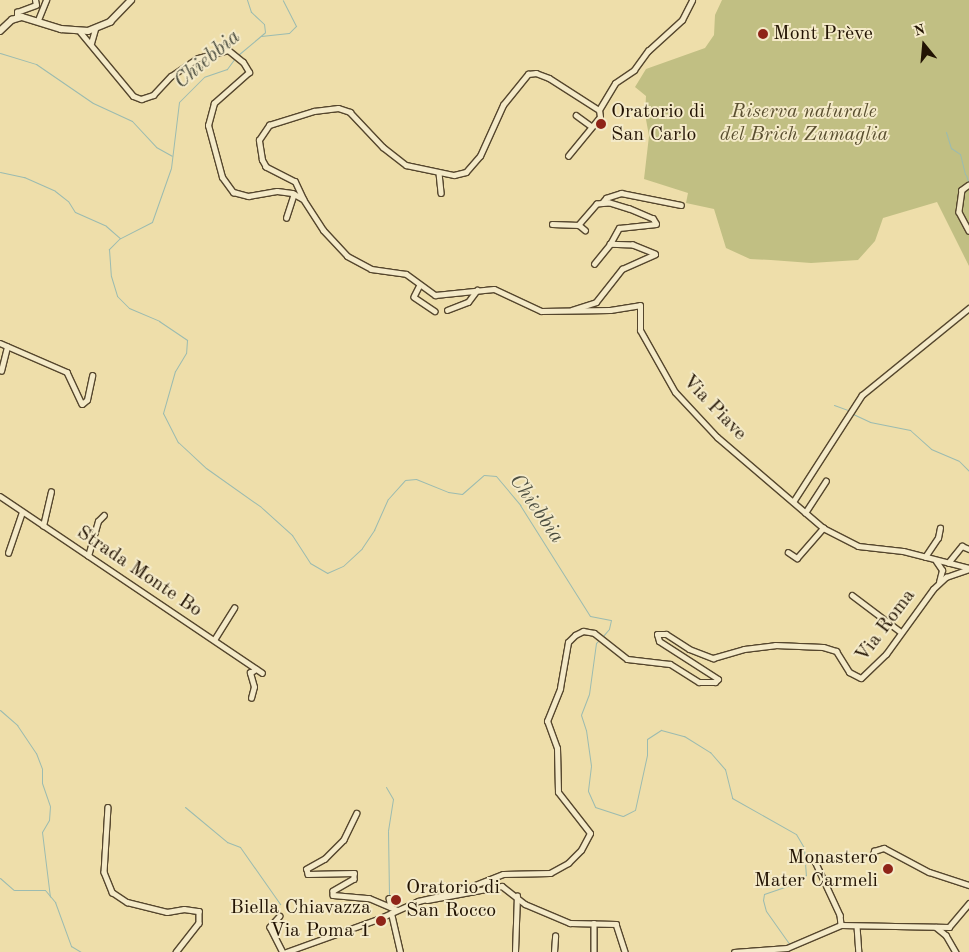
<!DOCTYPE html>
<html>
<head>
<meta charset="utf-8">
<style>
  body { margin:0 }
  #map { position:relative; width:969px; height:952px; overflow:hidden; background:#eedeaa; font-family:"Old Standard TT",serif }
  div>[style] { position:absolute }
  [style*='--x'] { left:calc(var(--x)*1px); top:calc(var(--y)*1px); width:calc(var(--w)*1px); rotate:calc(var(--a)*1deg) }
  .green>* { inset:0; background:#c1bf83 }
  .stream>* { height:1px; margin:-0.5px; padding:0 0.5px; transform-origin:0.5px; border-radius:0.5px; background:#9bbbb0 }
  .roads { filter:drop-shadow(1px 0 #55462d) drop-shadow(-1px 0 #55462d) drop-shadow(0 1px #55462d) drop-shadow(0 -1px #55462d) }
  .minor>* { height:4.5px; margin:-2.25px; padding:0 2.25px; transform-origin:2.25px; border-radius:2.25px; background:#f4eac8 }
  .tertiary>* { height:5px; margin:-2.5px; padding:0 2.5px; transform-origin:2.5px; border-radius:2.5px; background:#f4eac8 }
  .secondary>* { height:5.5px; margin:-2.75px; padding:0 2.75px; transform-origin:2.75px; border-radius:2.75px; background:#f4eac8 }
  .dots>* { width:14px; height:14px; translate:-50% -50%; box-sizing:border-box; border:2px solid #f4eac8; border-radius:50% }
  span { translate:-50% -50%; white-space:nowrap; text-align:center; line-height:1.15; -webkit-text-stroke:4px #f4eac8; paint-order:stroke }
  .poi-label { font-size:20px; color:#221303 }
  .left { translate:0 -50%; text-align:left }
  .right { translate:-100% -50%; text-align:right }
  .park-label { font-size:20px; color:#5a4f30; font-style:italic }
  .street-label { font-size:20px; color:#221303 }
  .water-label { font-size:21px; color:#4c4e40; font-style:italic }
  .north { position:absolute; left:899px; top:20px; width:50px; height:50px; -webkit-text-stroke:4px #f4eac8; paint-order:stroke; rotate:343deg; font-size:14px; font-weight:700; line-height:20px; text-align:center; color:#221303 }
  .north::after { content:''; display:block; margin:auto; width:18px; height:22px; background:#221303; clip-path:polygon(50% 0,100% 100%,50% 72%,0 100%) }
</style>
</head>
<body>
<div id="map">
  <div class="green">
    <div style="clip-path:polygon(722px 0,969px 0,969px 266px,937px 202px,883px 218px,875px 241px,858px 260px,811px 263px,771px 260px,750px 259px,726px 248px,714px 209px,686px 203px,688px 193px,644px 179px,649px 136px,645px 114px,646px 96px,635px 87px,646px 69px,705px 48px,714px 35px,715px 15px)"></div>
  </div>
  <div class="stream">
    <div style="--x:261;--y:36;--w:28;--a:-6"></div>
    <div style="--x:289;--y:33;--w:10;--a:-45"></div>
    <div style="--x:296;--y:26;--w:29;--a:-117"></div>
    <div style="--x:0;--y:53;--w:38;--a:17"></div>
    <div style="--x:36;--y:64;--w:69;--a:34.4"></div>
    <div style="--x:93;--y:103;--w:43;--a:24.8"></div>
    <div style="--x:132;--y:121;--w:35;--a:47"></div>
    <div style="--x:156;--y:147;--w:18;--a:29"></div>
    <div style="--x:238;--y:55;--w:35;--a:-40"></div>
    <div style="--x:265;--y:32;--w:8;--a:-97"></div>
    <div style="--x:264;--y:24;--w:18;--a:-137"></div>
    <div style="--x:251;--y:12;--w:13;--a:-108"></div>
    <div style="--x:235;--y:58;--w:14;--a:126"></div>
    <div style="--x:227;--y:69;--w:24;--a:161"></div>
    <div style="--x:204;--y:77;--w:35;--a:135"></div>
    <div style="--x:179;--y:102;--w:66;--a:96.9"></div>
    <div style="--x:171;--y:168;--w:57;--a:109.4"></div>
    <div style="--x:152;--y:222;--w:36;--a:153"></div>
    <div style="--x:120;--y:238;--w:16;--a:135"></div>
    <div style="--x:109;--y:249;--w:27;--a:86"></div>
    <div style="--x:111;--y:276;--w:21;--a:73"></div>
    <div style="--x:117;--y:296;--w:17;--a:45"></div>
    <div style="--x:129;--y:308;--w:33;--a:23"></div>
    <div style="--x:159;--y:321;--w:34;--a:34"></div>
    <div style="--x:187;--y:340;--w:13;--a:94"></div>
    <div style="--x:186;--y:353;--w:21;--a:121"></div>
    <div style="--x:175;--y:371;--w:44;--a:105.9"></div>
    <div style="--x:163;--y:413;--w:33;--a:63"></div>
    <div style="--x:178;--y:442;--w:38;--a:43"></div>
    <div style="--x:206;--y:468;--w:67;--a:35.3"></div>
    <div style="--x:261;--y:507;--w:42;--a:42.1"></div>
    <div style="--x:292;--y:535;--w:33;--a:57"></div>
    <div style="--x:310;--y:563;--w:20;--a:30"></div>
    <div style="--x:327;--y:573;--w:17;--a:-24"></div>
    <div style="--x:343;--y:566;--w:26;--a:-43"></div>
    <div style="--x:362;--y:548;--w:22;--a:-56"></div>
    <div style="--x:374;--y:530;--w:34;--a:-66"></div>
    <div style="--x:388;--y:499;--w:25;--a:-48"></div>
    <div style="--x:405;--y:480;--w:11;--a:-5"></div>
    <div style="--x:416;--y:479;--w:35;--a:22"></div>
    <div style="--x:448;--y:492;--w:14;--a:8"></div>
    <div style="--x:462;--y:494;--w:29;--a:-41"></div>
    <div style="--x:484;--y:475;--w:12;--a:5"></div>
    <div style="--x:496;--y:476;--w:38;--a:50"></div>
    <div style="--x:520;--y:505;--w:131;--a:57.8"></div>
    <div style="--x:590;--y:616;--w:21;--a:11"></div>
    <div style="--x:611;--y:620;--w:9;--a:103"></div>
    <div style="--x:609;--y:629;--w:11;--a:131"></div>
    <div style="--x:946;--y:132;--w:17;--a:73"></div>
    <div style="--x:951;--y:148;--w:11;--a:34"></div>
    <div style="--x:960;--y:154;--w:21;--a:76"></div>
    <div style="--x:0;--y:172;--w:25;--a:12"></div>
    <div style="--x:24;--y:177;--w:34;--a:24"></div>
    <div style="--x:55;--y:191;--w:16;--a:38"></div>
    <div style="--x:68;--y:201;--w:13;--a:58"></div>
    <div style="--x:75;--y:212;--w:34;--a:24"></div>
    <div style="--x:106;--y:226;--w:18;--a:41"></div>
    <div style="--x:966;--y:175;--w:9;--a:72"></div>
    <div style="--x:834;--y:405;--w:15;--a:20"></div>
    <div style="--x:853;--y:414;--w:19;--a:25"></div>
    <div style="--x:870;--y:422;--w:41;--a:11.3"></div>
    <div style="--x:910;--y:430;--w:28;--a:42"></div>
    <div style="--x:931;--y:449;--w:30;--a:23"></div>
    <div style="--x:959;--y:461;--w:14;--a:45"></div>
    <div style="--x:599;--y:640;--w:4;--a:135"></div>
    <div style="--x:596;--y:643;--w:51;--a:97.8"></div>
    <div style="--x:589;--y:694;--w:22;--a:111"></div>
    <div style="--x:581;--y:715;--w:16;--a:72"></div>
    <div style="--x:586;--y:730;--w:36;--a:82"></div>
    <div style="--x:591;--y:766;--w:25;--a:97"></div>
    <div style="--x:588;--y:791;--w:17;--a:66"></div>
    <div style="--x:595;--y:807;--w:29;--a:18"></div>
    <div style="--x:623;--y:816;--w:13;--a:-27"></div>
    <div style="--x:635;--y:810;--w:56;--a:-77.7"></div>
    <div style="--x:647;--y:755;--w:16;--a:-90"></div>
    <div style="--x:647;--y:739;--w:17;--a:-33"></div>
    <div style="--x:661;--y:730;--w:24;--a:15"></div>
    <div style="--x:684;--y:736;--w:31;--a:32"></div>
    <div style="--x:710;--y:752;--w:23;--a:49"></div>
    <div style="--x:725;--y:769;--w:30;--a:76"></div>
    <div style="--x:732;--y:798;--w:73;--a:29.4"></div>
    <div style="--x:796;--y:834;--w:16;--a:60"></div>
    <div style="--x:804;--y:848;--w:27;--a:86"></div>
    <div style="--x:806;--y:875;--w:10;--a:135"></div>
    <div style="--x:799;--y:882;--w:37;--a:161"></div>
    <div style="--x:764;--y:894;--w:6;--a:99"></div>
    <div style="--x:763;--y:900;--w:11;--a:75"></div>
    <div style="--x:766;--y:911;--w:42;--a:54.8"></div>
    <div style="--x:0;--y:710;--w:23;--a:41"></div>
    <div style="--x:17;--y:725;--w:34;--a:56"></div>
    <div style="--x:36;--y:753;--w:17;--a:69"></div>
    <div style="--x:42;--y:769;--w:14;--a:90"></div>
    <div style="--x:42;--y:783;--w:24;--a:71"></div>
    <div style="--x:50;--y:806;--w:14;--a:94"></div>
    <div style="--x:49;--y:820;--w:14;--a:120"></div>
    <div style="--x:42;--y:832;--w:65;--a:83"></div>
    <div style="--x:386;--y:787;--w:14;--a:60"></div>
    <div style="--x:393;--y:799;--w:32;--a:99"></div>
    <div style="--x:388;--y:831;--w:63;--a:89.1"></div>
    <div style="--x:185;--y:807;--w:55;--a:39.8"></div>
    <div style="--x:227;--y:842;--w:14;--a:21"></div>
    <div style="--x:240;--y:847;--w:70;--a:54.9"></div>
    <div style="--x:0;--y:878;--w:18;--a:41"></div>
    <div style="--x:14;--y:890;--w:31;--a:0"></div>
    <div style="--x:45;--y:890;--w:16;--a:50"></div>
    <div style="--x:55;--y:902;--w:47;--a:70"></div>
    <div style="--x:71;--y:946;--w:12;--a:31"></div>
  </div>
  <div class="roads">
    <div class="minor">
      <div style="--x:17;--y:18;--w:6;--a:-90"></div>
      <div style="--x:17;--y:12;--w:20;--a:-20"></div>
      <div style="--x:36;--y:5;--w:5;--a:-101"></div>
      <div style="--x:38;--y:20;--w:22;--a:-68"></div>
      <div style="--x:576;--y:115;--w:19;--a:36"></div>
      <div style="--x:568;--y:156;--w:50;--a:-50.6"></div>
      <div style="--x:600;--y:117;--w:7;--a:-98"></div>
      <div style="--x:439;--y:173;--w:20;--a:84"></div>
      <div style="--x:969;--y:185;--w:9;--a:144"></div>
      <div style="--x:962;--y:190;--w:22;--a:98"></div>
      <div style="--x:959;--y:212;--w:21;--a:62"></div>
      <div style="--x:303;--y:199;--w:19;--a:-115"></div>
      <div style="--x:295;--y:182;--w:33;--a:-153"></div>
      <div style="--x:266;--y:167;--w:8;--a:-120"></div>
      <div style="--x:262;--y:160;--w:20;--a:-99"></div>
      <div style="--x:259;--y:140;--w:18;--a:-56"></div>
      <div style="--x:269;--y:125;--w:47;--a:-17.3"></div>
      <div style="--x:314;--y:111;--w:24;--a:-7"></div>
      <div style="--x:338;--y:108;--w:13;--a:18"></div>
      <div style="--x:350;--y:112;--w:48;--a:46.7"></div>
      <div style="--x:383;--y:147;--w:29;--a:38"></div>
      <div style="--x:406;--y:165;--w:49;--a:11.8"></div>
      <div style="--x:454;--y:175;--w:12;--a:-14"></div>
      <div style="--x:466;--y:172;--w:21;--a:-49"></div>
      <div style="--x:480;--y:156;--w:56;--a:-65.7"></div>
      <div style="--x:503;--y:105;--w:40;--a:-51"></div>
      <div style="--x:528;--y:74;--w:8;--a:-7"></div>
      <div style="--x:536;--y:73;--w:14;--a:21"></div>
      <div style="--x:549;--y:78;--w:59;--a:32.6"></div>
      <div style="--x:599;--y:110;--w:31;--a:-59"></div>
      <div style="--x:615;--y:83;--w:23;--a:-34"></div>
      <div style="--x:634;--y:70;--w:24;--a:-54"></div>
      <div style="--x:648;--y:51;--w:46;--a:-42.4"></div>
      <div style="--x:682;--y:20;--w:22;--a:-63"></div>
      <div style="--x:602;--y:203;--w:6;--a:-51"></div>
      <div style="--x:606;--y:198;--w:16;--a:-18"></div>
      <div style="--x:621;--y:193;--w:61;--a:11.3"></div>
      <div style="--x:286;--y:218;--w:25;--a:-72"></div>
      <div style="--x:552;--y:224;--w:27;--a:2"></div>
      <div style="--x:579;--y:225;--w:8;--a:40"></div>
      <div style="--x:594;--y:264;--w:26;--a:-51"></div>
      <div style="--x:420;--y:285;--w:13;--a:117"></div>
      <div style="--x:414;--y:297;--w:25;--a:34"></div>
      <div style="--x:447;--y:310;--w:22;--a:-21"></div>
      <div style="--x:468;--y:302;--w:15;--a:-53"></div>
      <div style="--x:572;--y:310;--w:25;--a:-18"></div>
      <div style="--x:596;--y:302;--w:42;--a:-51.8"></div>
      <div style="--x:622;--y:269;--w:36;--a:-24"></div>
      <div style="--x:655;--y:254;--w:24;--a:-158"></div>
      <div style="--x:633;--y:245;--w:23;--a:-178"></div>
      <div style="--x:610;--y:244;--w:18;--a:-61"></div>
      <div style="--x:619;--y:228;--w:37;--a:-6"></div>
      <div style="--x:656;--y:224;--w:6;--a:-121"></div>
      <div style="--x:653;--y:219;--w:26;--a:-157"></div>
      <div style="--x:629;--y:209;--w:21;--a:-163"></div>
      <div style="--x:609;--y:203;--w:12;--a:175"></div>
      <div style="--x:597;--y:204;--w:28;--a:131"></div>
      <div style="--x:0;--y:343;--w:73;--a:23.4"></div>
      <div style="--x:67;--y:372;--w:35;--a:65"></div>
      <div style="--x:82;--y:404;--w:6;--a:-39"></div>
      <div style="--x:87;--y:400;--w:25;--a:-78"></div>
      <div style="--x:1;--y:371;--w:25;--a:-76"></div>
      <div style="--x:0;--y:496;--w:316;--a:34"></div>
      <div style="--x:793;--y:502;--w:127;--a:-57.2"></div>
      <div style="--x:862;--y:395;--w:138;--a:-39.1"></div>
      <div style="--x:805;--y:513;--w:38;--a:-57"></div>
      <div style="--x:43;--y:526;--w:35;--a:-77"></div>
      <div style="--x:788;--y:552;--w:11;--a:34"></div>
      <div style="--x:797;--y:558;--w:40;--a:-49"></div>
      <div style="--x:8;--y:553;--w:43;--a:-71.1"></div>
      <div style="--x:88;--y:556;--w:36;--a:-74"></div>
      <div style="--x:98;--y:521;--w:8;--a:-45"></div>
      <div style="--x:925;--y:557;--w:23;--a:-56"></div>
      <div style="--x:938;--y:538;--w:10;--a:-79"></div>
      <div style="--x:948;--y:563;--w:22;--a:-51"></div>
      <div style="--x:962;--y:546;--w:8;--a:23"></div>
      <div style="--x:852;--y:595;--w:61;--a:37.1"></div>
      <div style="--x:214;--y:640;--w:38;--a:-58"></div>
      <div style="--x:251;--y:698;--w:11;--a:-75"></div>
      <div style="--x:254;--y:687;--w:15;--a:-106"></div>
      <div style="--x:250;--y:673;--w:7;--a:-34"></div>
      <div style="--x:108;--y:807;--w:65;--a:93.5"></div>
      <div style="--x:104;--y:872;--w:22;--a:68"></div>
      <div style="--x:112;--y:892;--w:18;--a:34"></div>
      <div style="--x:127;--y:902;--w:41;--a:14"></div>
      <div style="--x:167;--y:912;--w:17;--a:-10"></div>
      <div style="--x:184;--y:909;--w:15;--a:8"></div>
      <div style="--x:199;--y:911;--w:12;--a:90"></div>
      <div style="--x:199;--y:923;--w:37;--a:128"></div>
      <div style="--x:357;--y:813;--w:30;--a:116"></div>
      <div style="--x:344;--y:840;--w:27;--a:135"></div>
      <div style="--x:325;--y:859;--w:21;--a:151"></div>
      <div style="--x:307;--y:869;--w:5;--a:79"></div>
      <div style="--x:308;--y:874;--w:46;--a:-1.2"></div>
      <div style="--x:354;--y:873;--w:6;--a:90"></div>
      <div style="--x:354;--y:879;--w:24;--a:150"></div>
      <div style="--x:333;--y:891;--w:4;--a:90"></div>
      <div style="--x:333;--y:895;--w:36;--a:5"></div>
      <div style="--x:369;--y:898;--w:30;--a:23"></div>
      <div style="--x:873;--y:855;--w:4;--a:-76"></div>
      <div style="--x:874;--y:851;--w:10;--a:-17"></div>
      <div style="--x:884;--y:848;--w:51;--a:28.1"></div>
      <div style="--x:929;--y:872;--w:42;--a:18"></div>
      <div style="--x:814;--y:859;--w:62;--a:65.1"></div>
      <div style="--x:840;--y:915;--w:10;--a:84"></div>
      <div style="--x:389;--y:898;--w:9;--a:77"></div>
      <div style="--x:427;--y:900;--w:76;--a:-10.6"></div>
      <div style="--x:502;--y:886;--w:29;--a:38"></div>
      <div style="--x:525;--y:904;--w:49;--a:22.9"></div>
      <div style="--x:570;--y:923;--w:46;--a:1.2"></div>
      <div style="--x:616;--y:924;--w:29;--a:72"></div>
      <div style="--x:280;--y:916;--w:15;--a:132"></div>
      <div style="--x:270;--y:927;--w:28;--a:63"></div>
      <div style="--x:594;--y:923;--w:29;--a:90"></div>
      <div style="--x:857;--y:926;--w:26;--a:86"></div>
      <div style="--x:936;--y:927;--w:13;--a:39"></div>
      <div style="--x:946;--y:935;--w:20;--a:60"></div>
      <div style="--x:515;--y:952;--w:56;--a:-88"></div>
      <div style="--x:554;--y:952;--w:16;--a:-86"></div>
      <div style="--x:734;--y:952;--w:53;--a:-4.3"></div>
      <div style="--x:787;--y:948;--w:59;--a:-23.1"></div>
      <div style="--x:841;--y:925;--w:108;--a:1.1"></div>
      <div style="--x:949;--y:927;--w:31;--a:-50"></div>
    </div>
    <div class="tertiary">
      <div style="--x:80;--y:32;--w:83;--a:50.4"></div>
      <div style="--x:133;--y:96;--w:9;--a:21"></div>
      <div style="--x:141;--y:99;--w:13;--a:-18"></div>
      <div style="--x:153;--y:95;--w:26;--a:-47"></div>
      <div style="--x:171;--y:76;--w:32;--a:-34"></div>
      <div style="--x:198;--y:58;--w:31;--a:-15"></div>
      <div style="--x:228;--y:50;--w:19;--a:39"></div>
      <div style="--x:243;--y:62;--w:12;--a:59"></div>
      <div style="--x:249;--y:72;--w:47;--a:138.5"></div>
      <div style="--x:214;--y:103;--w:23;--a:105"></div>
      <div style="--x:208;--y:125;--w:54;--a:74.9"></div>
      <div style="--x:222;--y:177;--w:19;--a:54"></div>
      <div style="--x:233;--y:192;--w:16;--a:15"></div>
      <div style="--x:248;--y:196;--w:29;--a:-10"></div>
      <div style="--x:277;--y:191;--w:15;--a:8"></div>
      <div style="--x:292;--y:193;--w:13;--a:29"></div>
      <div style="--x:303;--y:199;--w:37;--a:57"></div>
      <div style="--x:323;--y:230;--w:35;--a:47"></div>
      <div style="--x:347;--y:256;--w:27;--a:28"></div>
      <div style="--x:371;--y:269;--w:35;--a:8"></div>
      <div style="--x:406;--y:274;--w:36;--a:36"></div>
      <div style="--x:435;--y:295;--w:59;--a:-5.8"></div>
      <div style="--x:494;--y:289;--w:52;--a:25.1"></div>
      <div style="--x:541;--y:311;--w:69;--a:-0.8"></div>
      <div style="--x:610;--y:310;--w:30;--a:-9"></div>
      <div style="--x:640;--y:305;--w:25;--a:90"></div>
      <div style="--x:640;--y:330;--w:71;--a:60.6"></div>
      <div style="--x:675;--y:392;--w:62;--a:47"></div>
      <div style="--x:717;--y:437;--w:140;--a:40.6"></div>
      <div style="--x:823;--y:528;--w:39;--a:27"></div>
      <div style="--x:858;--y:546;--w:45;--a:6.3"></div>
      <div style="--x:903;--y:551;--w:68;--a:14.4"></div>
      <div style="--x:91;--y:43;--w:15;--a:-74"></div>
      <div style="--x:936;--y:561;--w:11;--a:56"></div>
      <div style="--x:942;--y:570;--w:12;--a:104"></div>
      <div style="--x:391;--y:913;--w:40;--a:77"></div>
      <div style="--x:286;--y:952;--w:98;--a:-19.7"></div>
      <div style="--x:378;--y:919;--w:44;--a:-24.2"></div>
      <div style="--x:418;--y:901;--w:40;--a:-13"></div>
      <div style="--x:457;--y:892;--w:49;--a:-21.4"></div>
      <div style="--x:503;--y:874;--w:47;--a:-1.2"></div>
      <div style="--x:550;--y:873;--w:21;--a:-29"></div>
      <div style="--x:568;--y:863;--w:18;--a:-45"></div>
      <div style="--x:581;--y:850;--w:19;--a:-62"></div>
      <div style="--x:590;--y:833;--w:52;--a:-128"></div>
      <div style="--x:558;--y:792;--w:44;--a:-91.3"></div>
      <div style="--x:557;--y:748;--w:29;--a:-110"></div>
      <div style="--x:547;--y:721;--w:35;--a:-68"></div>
      <div style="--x:560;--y:688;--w:47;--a:-80.1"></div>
      <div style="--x:568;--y:642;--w:10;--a:-45"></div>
      <div style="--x:575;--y:635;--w:9;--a:-27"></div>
      <div style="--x:583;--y:631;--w:11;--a:10"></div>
      <div style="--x:594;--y:633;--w:42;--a:38.2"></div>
      <div style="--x:627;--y:659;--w:43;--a:6.6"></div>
      <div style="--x:670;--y:664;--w:34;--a:32"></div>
      <div style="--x:699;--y:682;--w:16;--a:0"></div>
      <div style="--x:715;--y:682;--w:4;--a:-45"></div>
      <div style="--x:718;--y:679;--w:70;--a:-147.2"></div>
      <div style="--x:659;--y:641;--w:7;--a:-106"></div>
      <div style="--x:657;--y:634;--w:9;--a:0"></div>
      <div style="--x:666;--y:634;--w:27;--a:33"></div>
      <div style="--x:689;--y:649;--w:26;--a:21"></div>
      <div style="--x:713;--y:658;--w:32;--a:-16"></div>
      <div style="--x:744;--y:649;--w:31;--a:-7"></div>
      <div style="--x:775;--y:645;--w:48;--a:2.4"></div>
      <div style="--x:823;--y:647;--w:14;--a:17"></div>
      <div style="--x:836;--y:651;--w:25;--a:58"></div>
      <div style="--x:849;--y:672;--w:13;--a:27"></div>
      <div style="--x:861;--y:678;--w:35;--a:-44"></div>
      <div style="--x:886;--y:654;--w:80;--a:-54.1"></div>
      <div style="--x:933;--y:589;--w:18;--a:-43"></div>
      <div style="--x:946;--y:577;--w:24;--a:-19"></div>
    </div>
    <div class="secondary">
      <div style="--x:0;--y:31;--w:16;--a:-43"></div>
      <div style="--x:12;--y:20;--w:10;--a:-17"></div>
      <div style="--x:22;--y:17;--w:41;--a:17.1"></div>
      <div style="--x:61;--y:29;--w:27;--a:4"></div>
      <div style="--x:88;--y:31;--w:24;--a:-22"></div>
      <div style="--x:110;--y:22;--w:30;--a:-46"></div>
    </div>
  </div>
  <div class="dots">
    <div style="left:763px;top:34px;background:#8f2418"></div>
    <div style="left:601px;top:124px;background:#8f2418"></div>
    <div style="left:888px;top:869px;background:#8f2418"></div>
    <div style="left:396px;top:900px;background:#8f2418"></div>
    <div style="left:381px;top:921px;background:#8f2418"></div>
  </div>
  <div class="poi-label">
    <span class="left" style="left:773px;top:34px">Mont Prève</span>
    <span class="left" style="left:611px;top:124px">Oratorio di<br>San Carlo</span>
    <span class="right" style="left:878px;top:870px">Monastero<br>Mater Carmeli</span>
    <span class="left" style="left:406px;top:900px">Oratorio di<br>San Rocco</span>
    <span class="right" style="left:371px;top:920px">Biella Chiavazza<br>Via Poma 1</span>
  </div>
  <div class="park-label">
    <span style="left:804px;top:124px">Riserva naturale<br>del Brich Zumaglia</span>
  </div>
  <div class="street-label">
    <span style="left:714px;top:408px;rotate:46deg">Via Piave</span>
    <span style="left:139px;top:572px;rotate:34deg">Strada Monte Bo</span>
    <span style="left:886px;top:626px;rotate:-53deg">Via Roma</span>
  </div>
  <div class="water-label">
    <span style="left:208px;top:60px;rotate:-40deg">Chiebbia</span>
    <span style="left:536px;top:509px;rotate:55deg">Chiebbia</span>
  </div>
  <div class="north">N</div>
</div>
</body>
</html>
